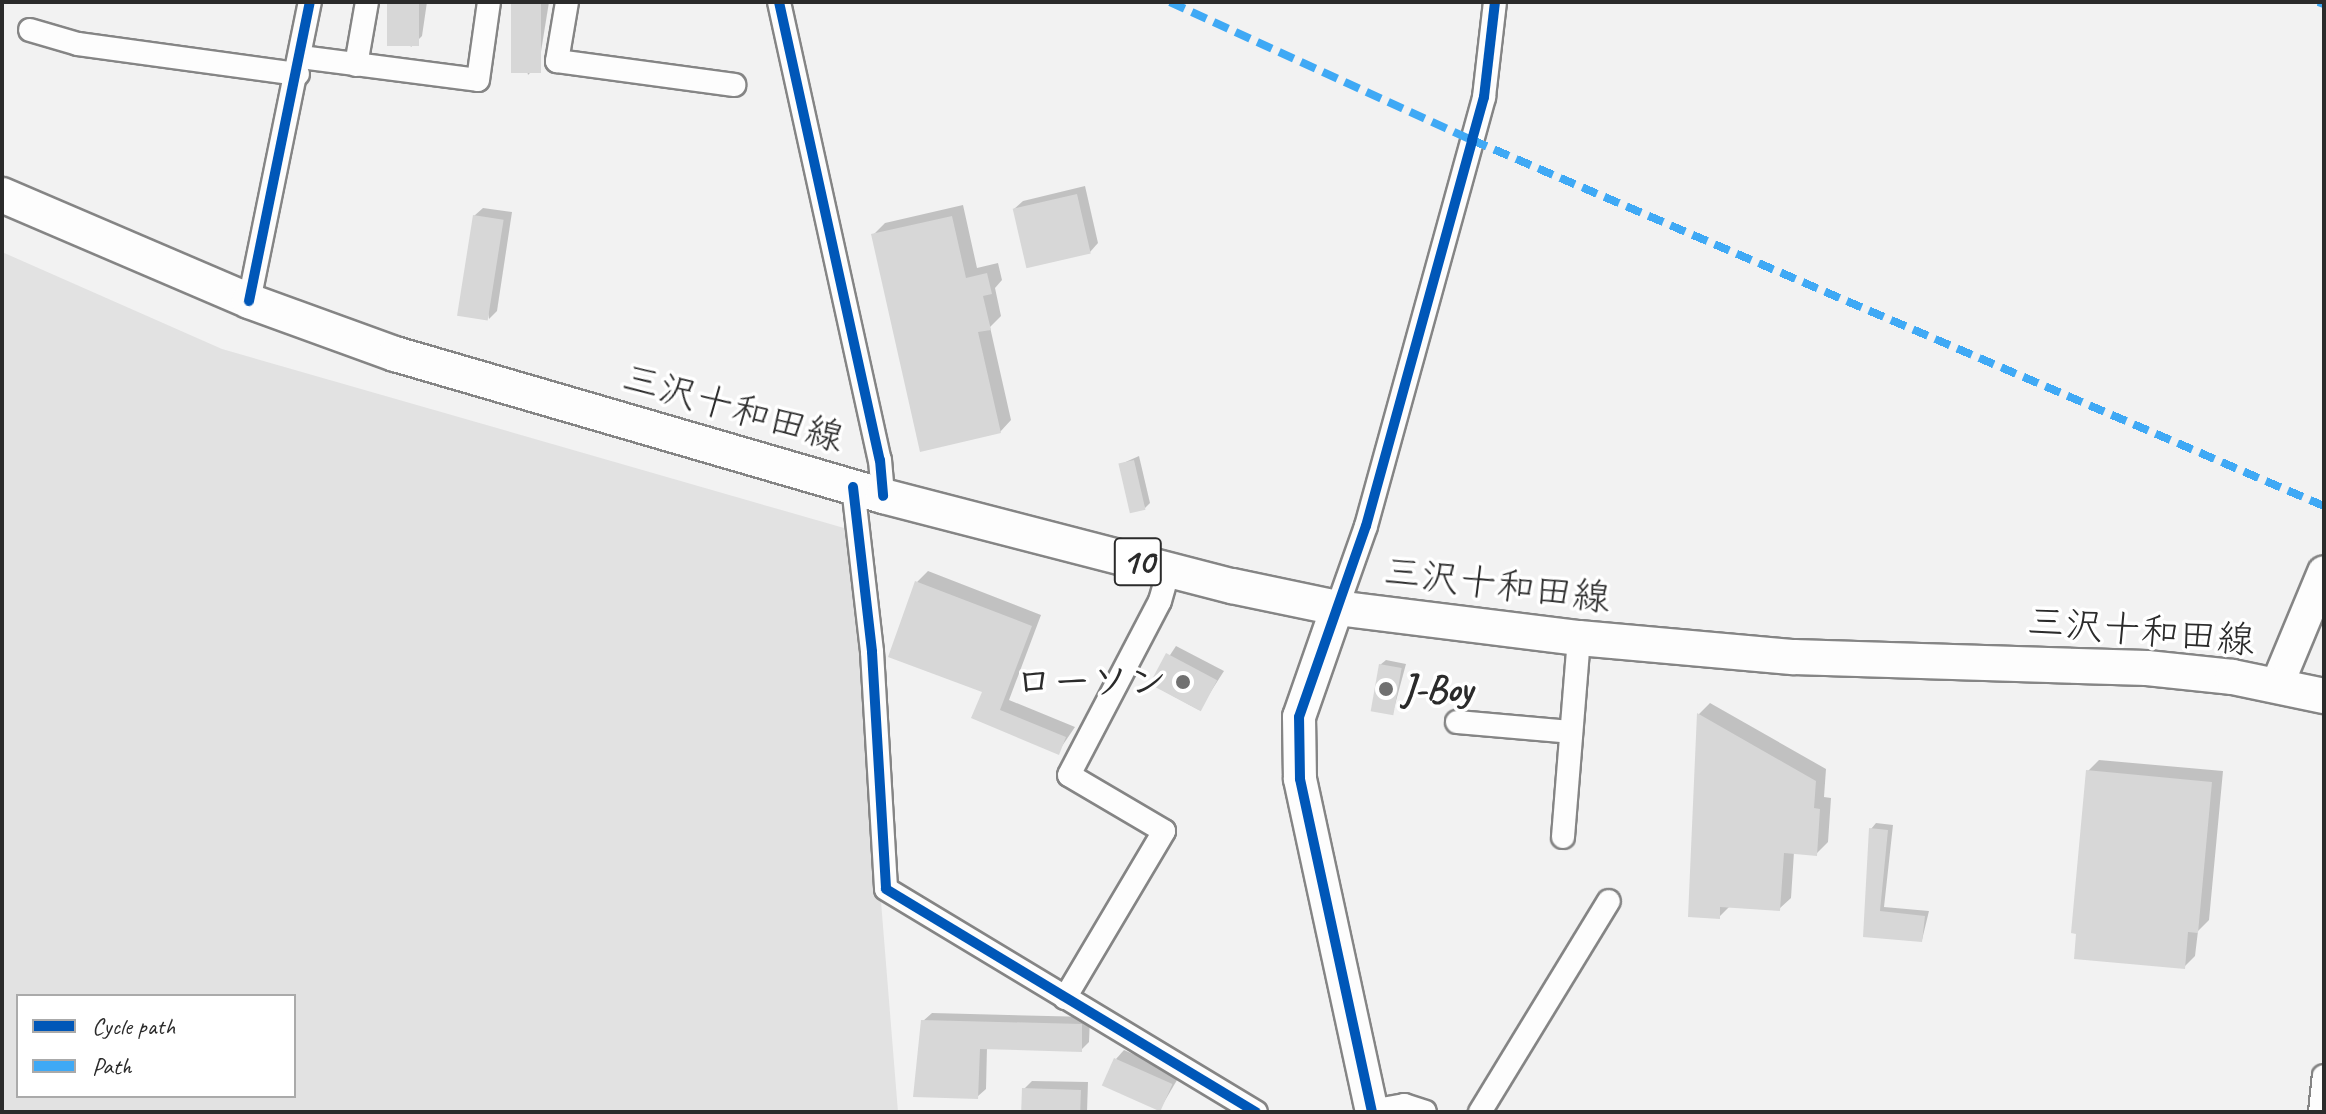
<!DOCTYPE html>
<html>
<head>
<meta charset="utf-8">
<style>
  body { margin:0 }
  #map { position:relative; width:2326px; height:1114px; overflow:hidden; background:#f2f2f2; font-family:Caveat,"Klee One",sans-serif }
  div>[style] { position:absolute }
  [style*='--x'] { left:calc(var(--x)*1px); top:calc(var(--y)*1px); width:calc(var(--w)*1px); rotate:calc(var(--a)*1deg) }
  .green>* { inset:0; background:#e2e2e2 }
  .shadow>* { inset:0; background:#0003 }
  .building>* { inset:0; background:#d7d7d7; transform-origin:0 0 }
  .roads { filter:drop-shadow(2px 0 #858585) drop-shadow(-2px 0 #858585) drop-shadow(0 2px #858585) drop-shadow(0 -2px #858585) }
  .street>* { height:22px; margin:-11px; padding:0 11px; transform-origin:11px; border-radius:11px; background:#fdfdfd }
  .secondary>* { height:32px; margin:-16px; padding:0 16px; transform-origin:16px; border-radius:16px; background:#fdfdfd }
  .primary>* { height:34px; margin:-17px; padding:0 17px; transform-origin:17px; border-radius:17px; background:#fdfdfd }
  .quiet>* { height:8px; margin-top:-4px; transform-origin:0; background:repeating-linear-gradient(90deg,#3fa9f5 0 16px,transparent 0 24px) }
  .cycleway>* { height:10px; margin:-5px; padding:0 5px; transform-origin:5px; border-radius:5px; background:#0057b8 }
  .dots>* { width:22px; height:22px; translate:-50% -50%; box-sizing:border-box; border:4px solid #fff; border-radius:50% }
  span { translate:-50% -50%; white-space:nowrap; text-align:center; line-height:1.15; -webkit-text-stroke:7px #fff; paint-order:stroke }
  .shield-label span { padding:2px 6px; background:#fff; border:2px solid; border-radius:6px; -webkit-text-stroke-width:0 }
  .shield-label { font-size:36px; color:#2b2b2b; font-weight:700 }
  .street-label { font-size:38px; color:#2b2b2b }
  .poi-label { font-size:38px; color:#2b2b2b; font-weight:700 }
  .right { translate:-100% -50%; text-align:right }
  .left { translate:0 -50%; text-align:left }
  .frame { position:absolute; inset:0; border:4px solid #2b2b2b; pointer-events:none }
  .legend { position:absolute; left:16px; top:994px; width:280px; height:104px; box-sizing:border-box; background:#fff; border:2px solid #aaa; margin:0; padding:10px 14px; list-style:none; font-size:24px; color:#2b2b2b }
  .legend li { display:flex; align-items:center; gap:16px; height:40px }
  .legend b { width:40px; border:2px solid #aaa }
</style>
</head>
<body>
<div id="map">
  <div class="green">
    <div style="clip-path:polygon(evenodd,2px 252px,222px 349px,851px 530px,898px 1112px,2px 1112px,2px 252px,18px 996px,294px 996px,294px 1096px,18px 1096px,18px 996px)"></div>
  </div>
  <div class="shadow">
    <div style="clip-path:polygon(389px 2px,427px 2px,422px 36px,411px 47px)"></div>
    <div style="clip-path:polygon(513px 2px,549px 2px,539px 64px,528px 75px)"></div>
    <div style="clip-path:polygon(1085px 186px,1098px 243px,1090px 252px,1014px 209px,1023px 201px)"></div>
    <div style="clip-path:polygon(963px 205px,977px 268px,998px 263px,1002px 280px,995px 288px,1001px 316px,990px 327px,1011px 420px,1000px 432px,874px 234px,885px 223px)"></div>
    <div style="clip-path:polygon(483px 208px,512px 212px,497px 311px,489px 319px,474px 216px)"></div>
    <div style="clip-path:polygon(1139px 456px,1150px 503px,1145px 508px,1121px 464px)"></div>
    <div style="clip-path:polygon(928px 571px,1041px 615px,1009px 700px,1075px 727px,1058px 752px,974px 717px,984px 691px,890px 656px,917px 582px)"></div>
    <div style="clip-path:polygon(1176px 646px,1224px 671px,1199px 710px,1151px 684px)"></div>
    <div style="clip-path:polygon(1386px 660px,1406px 664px,1393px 712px,1380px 665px)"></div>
    <div style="clip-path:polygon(1710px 703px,1826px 769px,1824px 797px,1831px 798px,1828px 842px,1816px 854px,1794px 852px,1791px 898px,1779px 909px,1730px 906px,1719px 917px,1690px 915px,1699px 714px)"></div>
    <div style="clip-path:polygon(2099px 760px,2223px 771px,2209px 920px,2198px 931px,2195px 956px,2184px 967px,2078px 932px,2088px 771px)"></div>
    <div style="clip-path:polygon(1876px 823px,1893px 825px,1884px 907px,1929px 911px,1922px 940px,1865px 935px,1871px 829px)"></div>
    <div style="clip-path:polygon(932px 1013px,1090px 1017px,1089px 1042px,1081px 1050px,987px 1048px,986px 1089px,977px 1097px,923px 1021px)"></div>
    <div style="clip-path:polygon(1124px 1050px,1180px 1075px,1160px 1109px,1116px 1059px)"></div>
    <div style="clip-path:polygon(1032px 1081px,1088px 1082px,1087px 1112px,1023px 1112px,1024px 1089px)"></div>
  </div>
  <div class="building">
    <div style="left:387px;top:2px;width:32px;height:44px"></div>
    <div style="left:511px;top:2px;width:30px;height:71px"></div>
    <div style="left:1077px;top:194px;width:61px;height:66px;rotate:77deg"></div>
    <div style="left:473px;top:215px;width:31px;height:102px;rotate:9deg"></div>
    <div style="clip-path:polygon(952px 216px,966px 278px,987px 273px,992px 294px,983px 296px,991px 330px,978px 332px,1001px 433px,920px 452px,871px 234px)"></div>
    <div style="left:1134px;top:460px;width:51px;height:16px;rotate:77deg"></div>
    <div style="clip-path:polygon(915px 581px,1032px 626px,1000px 710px,1066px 737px,1059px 755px,971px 718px,982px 692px,888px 657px)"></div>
    <div style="left:1166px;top:653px;width:58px;height:35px;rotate:28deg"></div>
    <div style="left:1379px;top:664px;width:23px;height:48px;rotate:10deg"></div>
    <div style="clip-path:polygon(1697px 713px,1816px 781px,1814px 808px,1820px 809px,1817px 856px,1784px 853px,1780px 911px,1720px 907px,1720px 919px,1688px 917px)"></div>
    <div style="clip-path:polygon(2086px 770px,2212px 782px,2198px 933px,2188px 932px,2185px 969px,2074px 959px,2076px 934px,2071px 933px)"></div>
    <div style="clip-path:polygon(1869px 828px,1888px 830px,1880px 911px,1925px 916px,1922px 942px,1863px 937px)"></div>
    <div style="clip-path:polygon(921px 1020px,1082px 1024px,1082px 1052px,980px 1049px,978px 1099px,913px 1097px)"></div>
    <div style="left:1114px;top:1058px;width:64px;height:30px;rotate:24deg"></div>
    <div style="left:1022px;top:1088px;width:59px;height:24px;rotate:2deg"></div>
  </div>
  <div class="roads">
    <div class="street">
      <div style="--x:567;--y:2;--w:60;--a:99.6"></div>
      <div style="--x:557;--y:61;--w:179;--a:7.7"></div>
      <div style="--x:779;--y:2;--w:469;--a:77.6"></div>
      <div style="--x:880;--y:460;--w:36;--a:85"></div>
      <div style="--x:30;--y:30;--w:50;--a:16.3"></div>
      <div style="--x:78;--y:44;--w:222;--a:7.8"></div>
      <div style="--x:301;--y:57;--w:178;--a:7.4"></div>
      <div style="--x:478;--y:80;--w:79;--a:-82"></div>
      <div style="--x:356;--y:65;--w:64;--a:-80.1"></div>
      <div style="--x:249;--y:301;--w:305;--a:-78.5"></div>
      <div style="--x:853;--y:487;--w:166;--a:83.4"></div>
      <div style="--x:872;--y:652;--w:237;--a:86.6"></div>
      <div style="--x:886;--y:889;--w:432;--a:31.1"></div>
      <div style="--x:1337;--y:608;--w:87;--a:-70.5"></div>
      <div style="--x:1366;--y:526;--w:445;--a:-74.6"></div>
      <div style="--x:1484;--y:97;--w:96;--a:-83.4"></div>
      <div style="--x:1457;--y:722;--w:114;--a:5"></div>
      <div style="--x:1563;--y:837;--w:200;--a:-85.4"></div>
      <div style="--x:1065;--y:998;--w:194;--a:-59.3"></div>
      <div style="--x:1164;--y:831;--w:110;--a:-149.5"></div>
      <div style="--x:1069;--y:775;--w:196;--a:-62.4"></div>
      <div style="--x:1160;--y:601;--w:32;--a:-74"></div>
      <div style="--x:1371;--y:1111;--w:34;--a:-10"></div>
      <div style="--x:1404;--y:1105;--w:22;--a:18"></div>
      <div style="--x:1480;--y:1112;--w:247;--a:-58.6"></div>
      <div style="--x:2320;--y:1112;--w:36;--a:-84"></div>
    </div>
    <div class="secondary">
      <div style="--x:1337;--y:608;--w:115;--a:109.2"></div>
      <div style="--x:1299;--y:717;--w:62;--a:89.1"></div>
      <div style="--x:1300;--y:779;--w:341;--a:77.8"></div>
      <div style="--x:2277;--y:685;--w:122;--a:-67.4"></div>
    </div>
    <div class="primary">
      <div style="--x:2;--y:195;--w:269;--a:23.2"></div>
      <div style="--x:249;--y:301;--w:155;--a:20"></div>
      <div style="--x:395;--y:354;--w:508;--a:16.22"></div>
      <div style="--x:883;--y:496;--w:360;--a:14.5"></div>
      <div style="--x:1232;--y:586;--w:107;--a:11.8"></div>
      <div style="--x:1337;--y:608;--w:244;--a:7.1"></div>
      <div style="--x:1579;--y:638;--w:216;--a:5.1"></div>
      <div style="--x:1794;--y:657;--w:353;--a:1.8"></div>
      <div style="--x:2147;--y:668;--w:86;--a:6"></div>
      <div style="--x:2233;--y:677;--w:93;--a:11.8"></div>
    </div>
  </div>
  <div class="quiet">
    <div style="--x:1170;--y:2;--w:332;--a:24.6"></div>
    <div style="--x:1472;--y:140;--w:927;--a:23.25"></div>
    <div style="--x:2318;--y:2;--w:6;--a:18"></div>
  </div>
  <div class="cycleway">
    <div style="--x:779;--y:2;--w:469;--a:77.6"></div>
    <div style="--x:880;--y:460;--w:36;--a:85"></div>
    <div style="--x:249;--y:301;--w:305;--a:-78.5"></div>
    <div style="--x:853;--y:487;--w:166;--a:83.4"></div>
    <div style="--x:872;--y:652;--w:237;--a:86.6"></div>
    <div style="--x:886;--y:889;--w:432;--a:31.1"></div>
    <div style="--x:1372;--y:1112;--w:341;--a:-102.2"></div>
    <div style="--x:1300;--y:779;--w:62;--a:-90.9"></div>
    <div style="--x:1299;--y:717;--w:202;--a:-70.7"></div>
    <div style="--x:1366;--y:526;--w:400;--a:-74.6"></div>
    <div style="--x:1472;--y:140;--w:45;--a:-74.4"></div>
    <div style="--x:1484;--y:97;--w:96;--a:-83.4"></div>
  </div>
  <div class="dots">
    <div style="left:1183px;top:682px;background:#717171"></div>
    <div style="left:1386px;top:689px;background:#717171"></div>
  </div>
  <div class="shield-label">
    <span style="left:1138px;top:562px">10</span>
  </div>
  <div class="street-label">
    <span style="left:733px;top:408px;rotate:16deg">三沢十和田線</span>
    <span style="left:1497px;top:585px;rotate:7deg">三沢十和田線</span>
    <span style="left:2141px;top:631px;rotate:5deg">三沢十和田線</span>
  </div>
  <div class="poi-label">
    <span class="right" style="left:1167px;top:682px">ローソン</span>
    <span class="left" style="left:1402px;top:689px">J-Boy</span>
  </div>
  <div class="frame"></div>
  <ul class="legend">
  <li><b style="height:10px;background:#0057b8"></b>Cycle path</li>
  <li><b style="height:10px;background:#3fa9f5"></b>Path</li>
  </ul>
</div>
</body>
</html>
